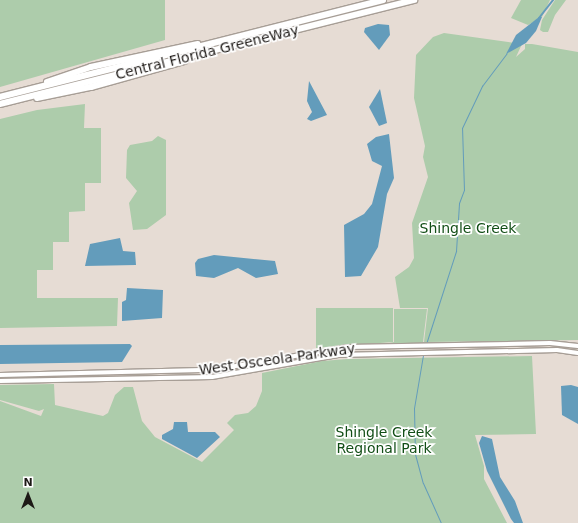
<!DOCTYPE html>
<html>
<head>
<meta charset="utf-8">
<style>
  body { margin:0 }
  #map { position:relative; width:578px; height:523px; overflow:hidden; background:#e6dcd4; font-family:"DejaVu Sans",sans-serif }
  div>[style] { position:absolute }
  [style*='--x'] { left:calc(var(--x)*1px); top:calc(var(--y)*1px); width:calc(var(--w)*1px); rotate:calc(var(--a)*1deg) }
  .green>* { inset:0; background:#adccab }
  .water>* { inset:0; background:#639cbb }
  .stream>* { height:1px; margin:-0.5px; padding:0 0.5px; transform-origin:0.5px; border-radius:0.5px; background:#639cbb }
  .canal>* { height:2px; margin:-1px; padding:0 1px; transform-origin:1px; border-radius:1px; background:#639cbb }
  .roads { filter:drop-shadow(1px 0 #a79e96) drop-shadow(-1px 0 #a79e96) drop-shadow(0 1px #a79e96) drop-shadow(0 -1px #a79e96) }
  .primary>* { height:4px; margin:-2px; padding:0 2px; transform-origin:2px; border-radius:2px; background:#fff }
  .highway>* { height:5.5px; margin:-2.75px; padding:0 2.75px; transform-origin:2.75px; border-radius:2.75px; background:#fff }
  span { translate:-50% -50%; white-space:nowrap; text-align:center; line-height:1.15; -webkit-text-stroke:3.5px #fff; paint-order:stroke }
  .street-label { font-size:14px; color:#1d1916 }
  .park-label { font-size:14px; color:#124e16 }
  .north { position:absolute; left:8px; top:475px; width:40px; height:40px; -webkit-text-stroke:3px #fff; paint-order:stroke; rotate:0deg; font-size:11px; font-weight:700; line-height:16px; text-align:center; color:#1d1916 }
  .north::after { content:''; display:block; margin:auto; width:14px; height:18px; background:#1d1916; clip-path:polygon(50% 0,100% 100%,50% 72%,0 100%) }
</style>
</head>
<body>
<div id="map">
  <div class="green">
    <div style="clip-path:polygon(0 0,165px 0,165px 40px,0 87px)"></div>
    <div style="clip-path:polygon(521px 0,550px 0,542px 17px,528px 25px,511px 18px)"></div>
    <div style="clip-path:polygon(555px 0,566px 0,555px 15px,548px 32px,543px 32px,540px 30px,542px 20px)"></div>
    <div style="clip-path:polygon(444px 33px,522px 44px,516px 57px,525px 49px,525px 44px,532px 44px,578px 52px,578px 340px,424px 342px,428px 308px,400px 308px,395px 277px,409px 267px,414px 258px,412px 223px,428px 177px,423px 157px,425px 146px,414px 98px,416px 55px,433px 37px)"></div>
    <div style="clip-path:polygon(85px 104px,84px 128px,101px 128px,101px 183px,85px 183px,85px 211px,69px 212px,69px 242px,53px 242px,53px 270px,37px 270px,37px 298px,118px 298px,117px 326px,0 328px,0 119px,37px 110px)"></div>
    <div style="clip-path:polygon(158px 136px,166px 140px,166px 215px,147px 229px,133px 230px,129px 203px,137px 191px,126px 178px,127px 150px,130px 145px,152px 141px)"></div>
    <div style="clip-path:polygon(316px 308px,393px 308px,393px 342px,316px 348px)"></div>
    <div style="clip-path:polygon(394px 309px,427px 309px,423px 342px,484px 343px,379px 345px,394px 342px)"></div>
    <div style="clip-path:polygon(532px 356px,536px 434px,475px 435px,484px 466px,484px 479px,507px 523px,0 523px,0 401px,41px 416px,44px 409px,39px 411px,0 400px,0 385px,54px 384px,55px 405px,103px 416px,108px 413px,115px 395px,124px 387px,133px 387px,142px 421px,155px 437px,202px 462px,234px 430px,227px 423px,235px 415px,248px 413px,256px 406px,262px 391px,262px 373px,322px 361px,348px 359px)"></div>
  </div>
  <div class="water">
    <div style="clip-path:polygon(539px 17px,542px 17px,536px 31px,526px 43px,506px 54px,516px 35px)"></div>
    <div style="clip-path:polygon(378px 24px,389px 25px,390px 35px,379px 50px,364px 32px,365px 28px)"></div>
    <div style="clip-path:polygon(309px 81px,327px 115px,311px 121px,307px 119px,312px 112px,307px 101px)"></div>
    <div style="clip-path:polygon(380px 89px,387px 123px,379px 126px,369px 107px)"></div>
    <div style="clip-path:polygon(389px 134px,394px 178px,387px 194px,378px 247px,361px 276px,345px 277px,344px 225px,364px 214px,372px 204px,382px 166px,372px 161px,367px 144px,376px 137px)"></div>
    <div style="clip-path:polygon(120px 238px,123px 251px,135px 252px,136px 265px,85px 266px,90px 244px)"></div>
    <div style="clip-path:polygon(214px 255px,275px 261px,278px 274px,256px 278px,238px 268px,214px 278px,196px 276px,195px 263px,198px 259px)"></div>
    <div style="clip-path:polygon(127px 288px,163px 290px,162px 318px,122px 321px,122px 302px,126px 300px)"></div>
    <div style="clip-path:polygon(130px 344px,132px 346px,122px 362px,0 364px,0 345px)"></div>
    <div style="clip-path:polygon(571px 385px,578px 387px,578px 424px,562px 415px,561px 386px)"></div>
    <div style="clip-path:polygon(174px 422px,187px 422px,188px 432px,215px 432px,220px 437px,197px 458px,162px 439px,162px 435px,173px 429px)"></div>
    <div style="clip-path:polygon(482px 436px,492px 439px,500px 477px,515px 501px,523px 523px,514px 523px,511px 519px,487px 471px,479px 443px)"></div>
  </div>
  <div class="stream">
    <div style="--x:426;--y:344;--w:98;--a:-72.1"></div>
    <div style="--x:456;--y:251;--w:48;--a:-86.4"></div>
    <div style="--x:459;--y:203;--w:14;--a:-69"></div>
    <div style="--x:464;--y:190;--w:62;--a:-91.8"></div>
    <div style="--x:462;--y:128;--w:47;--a:-64.5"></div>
    <div style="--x:482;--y:86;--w:41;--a:-52.9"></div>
    <div style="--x:423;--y:355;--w:54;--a:99.6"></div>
    <div style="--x:414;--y:408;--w:46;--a:88.8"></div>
    <div style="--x:415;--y:454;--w:30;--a:75"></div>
    <div style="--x:423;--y:483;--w:44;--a:65.8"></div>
  </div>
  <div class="canal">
    <div style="--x:539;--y:18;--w:23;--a:-52"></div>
  </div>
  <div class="roads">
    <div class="primary">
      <div style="--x:0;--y:375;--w:212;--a:-1.4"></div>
      <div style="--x:212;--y:370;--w:138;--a:-9.6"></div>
      <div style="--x:348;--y:347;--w:202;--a:-1.1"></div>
      <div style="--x:550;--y:343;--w:28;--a:6"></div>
      <div style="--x:0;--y:381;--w:212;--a:-1.1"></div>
      <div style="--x:212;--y:377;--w:128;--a:-9.9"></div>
      <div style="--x:338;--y:355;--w:219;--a:-1.3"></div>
      <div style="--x:557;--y:350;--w:21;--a:8"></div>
    </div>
    <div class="highway">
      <div style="--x:47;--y:82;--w:46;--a:-18.8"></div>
      <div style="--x:91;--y:67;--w:109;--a:-12.1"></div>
      <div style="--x:0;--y:97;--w:395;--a:-14.2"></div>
      <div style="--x:37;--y:98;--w:55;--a:-11.5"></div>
      <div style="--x:91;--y:87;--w:97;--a:-15.6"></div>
      <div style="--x:0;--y:104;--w:427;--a:-14.1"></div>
    </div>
  </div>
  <div class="street-label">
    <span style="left:207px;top:52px;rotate:-14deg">Central Florida GreeneWay</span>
    <span style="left:277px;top:359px;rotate:-8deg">West Osceola Parkway</span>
  </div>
  <div class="park-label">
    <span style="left:468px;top:228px">Shingle Creek</span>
    <span style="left:384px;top:440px">Shingle Creek<br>Regional Park</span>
  </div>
  <div class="north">N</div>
</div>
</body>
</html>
